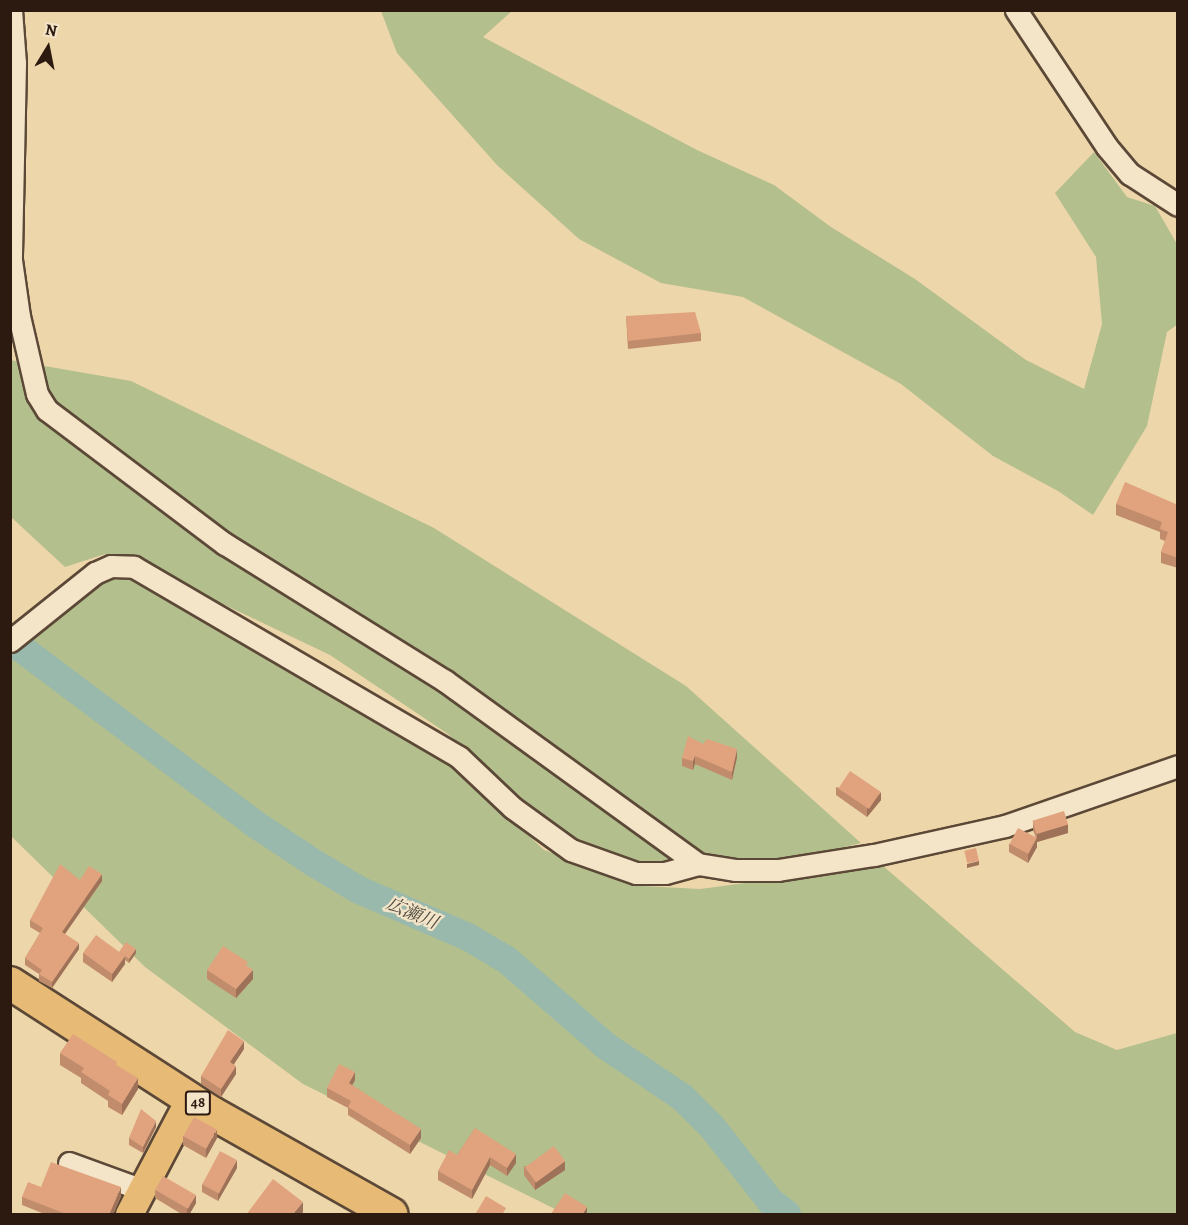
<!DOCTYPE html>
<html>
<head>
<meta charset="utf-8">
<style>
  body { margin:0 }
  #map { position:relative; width:1188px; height:1225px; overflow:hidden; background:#eed6ab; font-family:Alegreya,"Noto Serif JP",serif }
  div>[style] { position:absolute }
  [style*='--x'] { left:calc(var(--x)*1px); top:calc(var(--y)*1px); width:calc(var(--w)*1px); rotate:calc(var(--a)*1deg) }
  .green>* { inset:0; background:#b3bf8d }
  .river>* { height:28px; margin:-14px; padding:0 14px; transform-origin:14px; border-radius:14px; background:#99b9ac }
  .roads { filter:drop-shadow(2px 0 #5c4837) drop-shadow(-2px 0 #5c4837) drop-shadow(0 2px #5c4837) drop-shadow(0 -2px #5c4837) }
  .minor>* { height:21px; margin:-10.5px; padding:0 10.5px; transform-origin:10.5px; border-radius:10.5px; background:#f4e4c8 }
  .major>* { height:27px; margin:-13.5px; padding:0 13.5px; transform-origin:13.5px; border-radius:13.5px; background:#e7bb76 }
  .highway>* { height:32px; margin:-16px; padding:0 16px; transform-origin:16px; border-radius:16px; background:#e7bb76 }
  .wall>* { inset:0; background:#c18c6c }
  .shaded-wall>* { inset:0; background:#9d7258 }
  .building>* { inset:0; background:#e0a37e; transform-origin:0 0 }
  span { translate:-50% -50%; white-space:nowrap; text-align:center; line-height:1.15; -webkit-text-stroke:4.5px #f4e4c8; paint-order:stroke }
  .shield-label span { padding:2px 4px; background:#f4e4c8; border:2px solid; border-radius:4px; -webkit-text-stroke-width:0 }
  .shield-label { font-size:15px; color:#2c1910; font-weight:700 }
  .water-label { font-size:18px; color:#4d493f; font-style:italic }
  .frame { position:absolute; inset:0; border:12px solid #2c1910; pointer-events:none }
  .north { position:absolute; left:18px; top:18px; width:60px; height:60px; -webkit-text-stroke:4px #f4e4c8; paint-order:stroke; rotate:10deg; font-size:16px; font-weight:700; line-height:24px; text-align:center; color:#2c1910 }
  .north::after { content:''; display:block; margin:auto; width:21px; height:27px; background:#2c1910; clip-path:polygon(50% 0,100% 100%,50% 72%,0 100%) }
</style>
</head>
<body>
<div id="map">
  <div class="green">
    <div style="clip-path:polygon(381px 11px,512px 11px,483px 37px,697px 150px,774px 185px,831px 227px,915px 279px,1026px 360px,1084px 389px,1102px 324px,1096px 257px,1055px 193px,1094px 152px,1127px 197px,1155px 206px,1177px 244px,1178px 324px,1167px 332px,1147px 426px,1093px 515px,1058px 491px,993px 456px,901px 384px,743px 297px,661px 283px,579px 239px,497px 165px,397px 53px)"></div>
    <div style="clip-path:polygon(10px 360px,131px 381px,434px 528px,686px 686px,861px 843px,795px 859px,619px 865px,533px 819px,448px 734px,330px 655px,143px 566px,105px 554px,65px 567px,11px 517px)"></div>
    <div style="clip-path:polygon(94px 571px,126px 578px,167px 598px,448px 760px,544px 850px,643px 886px,700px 889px,882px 865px,1075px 1032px,1117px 1050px,1177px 1033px,1177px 1214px,565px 1214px,303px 1084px,145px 967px,11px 836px,10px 629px,64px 582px)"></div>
  </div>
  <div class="river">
    <div style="--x:10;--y:640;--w:303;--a:36.9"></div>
    <div style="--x:252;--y:822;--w:74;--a:33.5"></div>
    <div style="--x:314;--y:863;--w:52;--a:31"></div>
    <div style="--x:359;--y:890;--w:119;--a:23.3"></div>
    <div style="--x:468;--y:937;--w:45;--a:30.5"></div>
    <div style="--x:507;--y:960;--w:131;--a:41"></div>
    <div style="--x:606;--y:1046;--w:92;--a:33.9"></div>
    <div style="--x:682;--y:1097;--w:42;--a:45"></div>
    <div style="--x:712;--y:1127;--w:95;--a:51.8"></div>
    <div style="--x:771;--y:1202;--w:20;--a:37"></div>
  </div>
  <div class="roads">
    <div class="minor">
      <div style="--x:11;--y:10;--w:53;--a:85.7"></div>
      <div style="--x:15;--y:63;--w:197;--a:91.2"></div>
      <div style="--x:11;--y:260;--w:57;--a:81.9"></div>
      <div style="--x:19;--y:316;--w:80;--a:77"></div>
      <div style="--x:37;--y:394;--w:19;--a:58"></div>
      <div style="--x:47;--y:410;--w:223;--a:37"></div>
      <div style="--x:225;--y:544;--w:259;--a:31.9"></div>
      <div style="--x:445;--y:681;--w:312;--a:35.9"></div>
      <div style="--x:1016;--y:10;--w:164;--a:56.4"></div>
      <div style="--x:1107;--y:147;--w:35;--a:50"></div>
      <div style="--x:1130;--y:174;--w:57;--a:32.9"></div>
      <div style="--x:10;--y:641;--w:109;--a:-38.7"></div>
      <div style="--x:95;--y:573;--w:17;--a:-24"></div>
      <div style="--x:111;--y:566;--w:23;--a:2"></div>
      <div style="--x:134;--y:567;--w:376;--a:30.3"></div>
      <div style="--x:459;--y:757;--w:74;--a:43.4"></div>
      <div style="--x:513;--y:808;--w:72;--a:35.9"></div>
      <div style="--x:571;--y:850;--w:69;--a:19.5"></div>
      <div style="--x:636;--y:873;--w:29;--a:0"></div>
      <div style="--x:665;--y:873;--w:34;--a:-15"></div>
      <div style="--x:698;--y:864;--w:37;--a:9"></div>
      <div style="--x:735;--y:870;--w:43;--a:0"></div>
      <div style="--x:778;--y:870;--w:97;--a:-8.9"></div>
      <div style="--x:874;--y:855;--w:134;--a:-12.5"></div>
      <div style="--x:1005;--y:826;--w:183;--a:-19.1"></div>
      <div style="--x:69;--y:1163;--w:76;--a:20.1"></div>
    </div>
    <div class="major">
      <div style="--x:129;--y:1214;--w:131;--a:-62.3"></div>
    </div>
    <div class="highway">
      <div style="--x:10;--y:983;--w:240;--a:32.8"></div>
      <div style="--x:212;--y:1113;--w:206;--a:29.4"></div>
    </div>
  </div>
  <div class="wall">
    <div style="clip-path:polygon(626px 316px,701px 333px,701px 341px,628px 349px)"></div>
    <div style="clip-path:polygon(1116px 504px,1178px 505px,1178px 568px,1161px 563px,1161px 552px,1165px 541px,1160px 539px,1160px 532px,1116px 515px)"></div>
    <div style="clip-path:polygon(703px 744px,737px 757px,732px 780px,695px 764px,693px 770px,682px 766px,682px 758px)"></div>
    <div style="clip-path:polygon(836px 787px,881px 800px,867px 817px,836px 795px)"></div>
    <div style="clip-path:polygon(1033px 821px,1068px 833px,1037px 842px,1037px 847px,1028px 863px,1009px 852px,1009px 844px,1036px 838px,1033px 830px)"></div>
    <div style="clip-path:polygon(80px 880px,102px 881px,65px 934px,79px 949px,52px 988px,39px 981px,39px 974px,25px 965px,25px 958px,40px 933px,30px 927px,30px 920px)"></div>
    <div style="clip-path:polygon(120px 952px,136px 953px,129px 963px,125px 960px,125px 964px,112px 982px,83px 962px,83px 953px)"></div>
    <div style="clip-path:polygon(248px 967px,253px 979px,236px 998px,207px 979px,207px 970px)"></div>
    <div style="clip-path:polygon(244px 1049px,234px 1064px,236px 1074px,221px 1097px,201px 1084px,201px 1076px)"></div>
    <div style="clip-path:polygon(60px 1053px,117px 1066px,138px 1089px,122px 1115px,108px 1107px,108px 1101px,81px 1083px,81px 1078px,60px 1065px)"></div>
    <div style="clip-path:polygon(355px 1080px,352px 1085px,421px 1138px,410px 1154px,348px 1115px,348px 1108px,327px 1097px,327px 1088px)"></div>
    <div style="clip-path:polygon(156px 1127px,143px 1153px,129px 1145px,129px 1138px)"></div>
    <div style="clip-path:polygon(475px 1128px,516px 1163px,507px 1176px,490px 1165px,472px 1199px,438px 1180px,438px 1171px,457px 1155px)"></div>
    <div style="clip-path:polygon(183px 1136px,217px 1138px,206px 1158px,183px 1145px)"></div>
    <div style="clip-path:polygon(524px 1166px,565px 1170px,535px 1190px,524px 1175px)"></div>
    <div style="clip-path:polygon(237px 1168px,218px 1201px,202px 1192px,202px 1184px)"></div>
    <div style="clip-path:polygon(41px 1187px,121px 1196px,113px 1215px,47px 1215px,22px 1205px,22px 1197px)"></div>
    <div style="clip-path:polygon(155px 1190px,196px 1203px,189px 1215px,183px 1215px,155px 1198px)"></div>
  </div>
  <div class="shaded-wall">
    <div style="clip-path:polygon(737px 749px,737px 757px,732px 780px,732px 772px)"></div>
    <div style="clip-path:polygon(695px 756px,695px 764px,693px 770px,693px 761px)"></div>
    <div style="clip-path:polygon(881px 792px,881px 800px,867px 817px,867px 808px)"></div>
    <div style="clip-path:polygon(1068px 824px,1068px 833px,1037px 842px,1037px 847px,1028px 863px,1028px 855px,1037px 838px,1037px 834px)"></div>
    <div style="clip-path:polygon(979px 861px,979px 865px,967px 868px,967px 864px)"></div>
    <div style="clip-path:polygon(102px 874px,102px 881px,62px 938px,62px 932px)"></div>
    <div style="clip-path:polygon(79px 943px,79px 949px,52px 988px,52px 982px)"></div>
    <div style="clip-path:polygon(136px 949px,136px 953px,129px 963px,129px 959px)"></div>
    <div style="clip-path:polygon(125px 956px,125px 964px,112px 982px,112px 974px)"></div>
    <div style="clip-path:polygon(253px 970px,253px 979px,236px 998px,236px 989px)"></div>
    <div style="clip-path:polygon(244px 1041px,244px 1049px,230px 1070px,230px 1062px)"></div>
    <div style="clip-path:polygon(236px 1066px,236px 1074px,221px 1097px,221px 1089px)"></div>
    <div style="clip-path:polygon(355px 1072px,355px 1080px,349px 1091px,349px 1083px)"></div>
    <div style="clip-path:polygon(138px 1078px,138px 1089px,122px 1115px,122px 1104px)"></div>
    <div style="clip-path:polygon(156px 1121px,156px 1127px,143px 1153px,143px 1147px)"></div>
    <div style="clip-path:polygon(421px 1129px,421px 1138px,410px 1154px,410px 1145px)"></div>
    <div style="clip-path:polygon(217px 1130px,217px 1138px,206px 1158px,206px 1149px)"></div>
    <div style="clip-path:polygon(516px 1154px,516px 1163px,507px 1176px,507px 1168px)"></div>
    <div style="clip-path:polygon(490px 1157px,490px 1165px,472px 1199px,472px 1190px)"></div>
    <div style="clip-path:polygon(237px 1160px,237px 1168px,218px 1201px,218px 1193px)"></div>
    <div style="clip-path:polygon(565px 1161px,565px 1170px,535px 1190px,535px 1182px)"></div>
    <div style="clip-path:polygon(121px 1187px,121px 1196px,113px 1215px,109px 1215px)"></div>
    <div style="clip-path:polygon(196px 1195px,196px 1203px,189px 1215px,187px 1215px,187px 1209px)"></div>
    <div style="clip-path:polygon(303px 1202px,303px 1212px,301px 1215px,292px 1215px)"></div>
    <div style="clip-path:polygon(587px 1207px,587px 1215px,582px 1215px)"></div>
  </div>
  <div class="building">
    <div style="clip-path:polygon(695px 312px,701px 333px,628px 341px,626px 316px)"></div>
    <div style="clip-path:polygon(1125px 482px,1178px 505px,1178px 558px,1161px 552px,1168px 532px,1160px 529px,1162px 522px,1116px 504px)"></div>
    <div style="clip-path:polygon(688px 736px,703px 744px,707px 739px,737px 749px,732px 772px,695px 756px,693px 761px,682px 758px)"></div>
    <div style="left:850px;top:771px;width:37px;height:21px;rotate:34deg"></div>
    <div style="left:1064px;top:811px;width:14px;height:33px;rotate:73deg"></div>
    <div style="left:1018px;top:828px;width:21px;height:18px;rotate:28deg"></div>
    <div style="left:976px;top:848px;width:13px;height:12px;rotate:77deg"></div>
    <div style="clip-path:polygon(60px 864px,80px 880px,89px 866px,102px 874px,62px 932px,79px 943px,52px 982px,39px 974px,42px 970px,25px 958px,43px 928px,30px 920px)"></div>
    <div style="left:96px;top:935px;width:36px;height:22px;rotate:36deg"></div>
    <div style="left:126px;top:942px;width:12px;height:12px;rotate:35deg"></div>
    <div style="clip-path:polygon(223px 946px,248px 962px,246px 965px,253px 970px,236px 989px,207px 970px)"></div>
    <div style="clip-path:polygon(228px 1030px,244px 1041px,230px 1062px,236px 1066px,221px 1089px,201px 1076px)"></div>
    <div style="clip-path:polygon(73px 1034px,117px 1062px,116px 1065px,138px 1078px,122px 1104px,108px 1095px,110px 1091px,81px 1072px,84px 1068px,60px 1053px)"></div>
    <div style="clip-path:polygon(339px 1064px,355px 1072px,349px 1083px,421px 1129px,410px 1145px,348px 1107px,351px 1101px,327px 1088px)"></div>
    <div style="clip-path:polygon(141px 1109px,156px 1121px,143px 1147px,129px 1138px)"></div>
    <div style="left:194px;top:1117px;width:26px;height:22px;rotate:29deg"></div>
    <div style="clip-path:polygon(475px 1128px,516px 1154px,507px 1168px,490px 1157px,472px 1190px,438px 1171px,449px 1150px,457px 1155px)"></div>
    <div style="left:554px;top:1146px;width:19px;height:36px;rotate:54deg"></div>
    <div style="left:220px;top:1151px;width:19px;height:38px;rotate:28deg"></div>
    <div style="clip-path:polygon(51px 1162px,121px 1187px,109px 1215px,69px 1215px,22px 1197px,28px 1182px,41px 1187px)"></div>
    <div style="left:163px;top:1176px;width:38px;height:16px;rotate:30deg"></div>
    <div style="clip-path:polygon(273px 1179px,303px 1202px,292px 1215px,246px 1215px)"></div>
    <div style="clip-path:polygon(565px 1193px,587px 1207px,582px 1215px,551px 1214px)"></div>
    <div style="clip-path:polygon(486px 1196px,506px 1208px,502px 1215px,479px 1215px,476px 1213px)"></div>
  </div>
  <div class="shield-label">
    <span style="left:198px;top:1103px">48</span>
  </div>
  <div class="water-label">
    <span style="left:412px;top:913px;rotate:23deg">広瀬川</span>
  </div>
  <div class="frame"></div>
  <div class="north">N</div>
</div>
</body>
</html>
